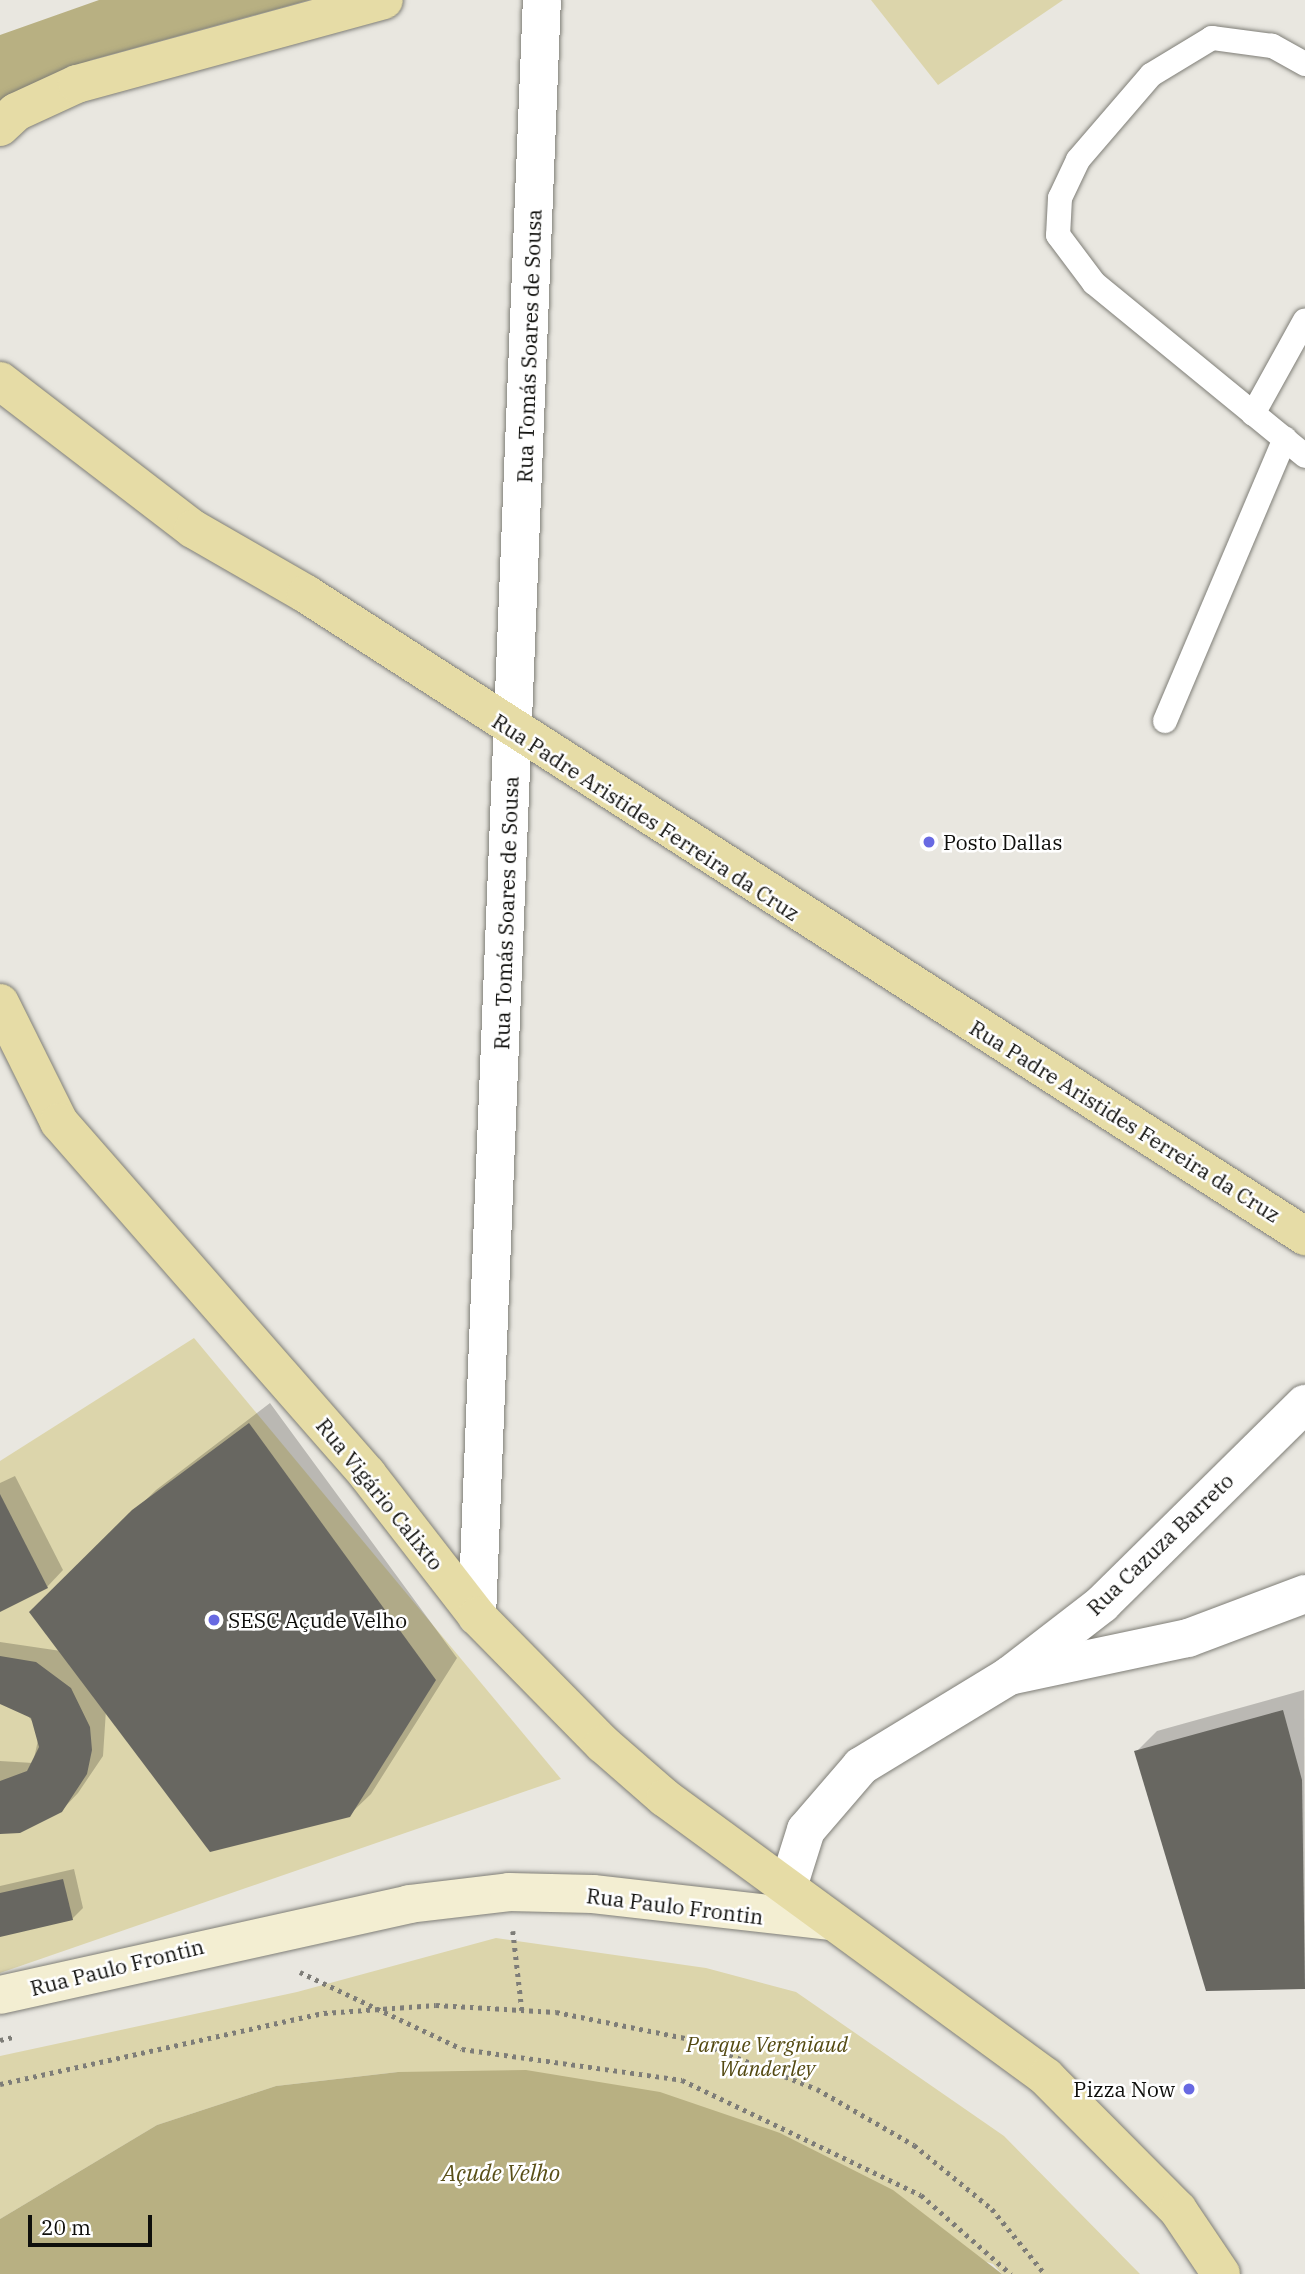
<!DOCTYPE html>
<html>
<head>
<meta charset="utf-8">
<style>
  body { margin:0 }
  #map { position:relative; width:1305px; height:2274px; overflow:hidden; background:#e9e7e0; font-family:"IBM Plex Serif",serif }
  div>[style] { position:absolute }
  .green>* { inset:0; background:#dcd5ab }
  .water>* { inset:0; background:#b8b082 }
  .shadow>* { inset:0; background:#0003 }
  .building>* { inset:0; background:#686761 }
  .path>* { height:4.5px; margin-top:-2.25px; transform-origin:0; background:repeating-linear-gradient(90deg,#7e7d78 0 3.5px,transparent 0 8.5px) }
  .roads { filter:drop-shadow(0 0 2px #7f7e77) drop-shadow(0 0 2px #7f7e77) }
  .service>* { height:24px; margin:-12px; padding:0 12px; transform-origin:12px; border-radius:12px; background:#fff }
  .minor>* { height:38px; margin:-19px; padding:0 19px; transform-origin:19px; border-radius:19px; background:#fff }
  .tertiary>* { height:38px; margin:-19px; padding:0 19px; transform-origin:19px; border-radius:19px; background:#fff }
  .secondary>* { height:38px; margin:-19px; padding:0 19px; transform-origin:19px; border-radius:19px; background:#f3eed2 }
  .primary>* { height:38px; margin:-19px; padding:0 19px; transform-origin:19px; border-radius:19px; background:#e6dca6 }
  .dots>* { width:19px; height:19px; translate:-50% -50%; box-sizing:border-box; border:4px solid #fff; border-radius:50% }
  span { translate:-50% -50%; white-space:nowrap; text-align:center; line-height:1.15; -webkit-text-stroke:5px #fff; paint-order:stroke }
  .street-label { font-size:21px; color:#0f0f0c }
  .poi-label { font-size:21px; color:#0f0f0c }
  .left { translate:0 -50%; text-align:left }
  .right { translate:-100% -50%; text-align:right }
  .park-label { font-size:21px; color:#534911; font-style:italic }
  .water-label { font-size:23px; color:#594f18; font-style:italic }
  .scale { position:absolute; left:28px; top:2215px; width:124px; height:32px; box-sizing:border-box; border:4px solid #0f0f0c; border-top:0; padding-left:9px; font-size:21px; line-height:24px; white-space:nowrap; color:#0f0f0c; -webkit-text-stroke:5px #fff; paint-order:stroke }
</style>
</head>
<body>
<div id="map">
  <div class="green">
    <i style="clip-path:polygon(871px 0,1063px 0,938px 85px)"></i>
    <i style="clip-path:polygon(194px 1338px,561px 1779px,0 1973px,0 1461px)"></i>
    <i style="clip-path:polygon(496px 1938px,706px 1968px,796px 1992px,1004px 2136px,1140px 2274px,1002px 2274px,993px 2264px,398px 2072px,276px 2086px,157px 2125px,0 2219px,0 2056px,297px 1992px)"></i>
  </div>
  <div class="water">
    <i style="clip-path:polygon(99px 0,309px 0,91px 60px,0 107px,0 35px)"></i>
    <i style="clip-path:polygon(526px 2070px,660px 2092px,780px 2133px,893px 2190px,1002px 2274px,0 2274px,0 2219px,157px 2125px,276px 2086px,398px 2072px)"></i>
  </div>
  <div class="shadow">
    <i style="clip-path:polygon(270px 1403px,457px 1658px,371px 1794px,349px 1815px,106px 1710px,103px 1756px,78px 1793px,61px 1811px,0 1832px,0 1761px,33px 1763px,40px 1731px,20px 1706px,0 1704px,0 1642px,61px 1651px,32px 1612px,156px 1490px)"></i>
    <i style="clip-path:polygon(15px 1476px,63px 1570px,47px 1587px,0 1610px,0 1483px)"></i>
    <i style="clip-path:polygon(1304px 1690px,1305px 1987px,1208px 1989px,1136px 1752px,1157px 1731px)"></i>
    <i style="clip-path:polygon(74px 1869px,83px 1908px,72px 1919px,0 1935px,0 1886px)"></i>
  </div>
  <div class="building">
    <i style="clip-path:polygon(249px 1423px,436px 1680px,350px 1817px,210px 1852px,29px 1612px,132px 1510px)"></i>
    <i style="clip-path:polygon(0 1494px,48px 1588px,0 1612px)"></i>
    <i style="clip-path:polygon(0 1656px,36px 1662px,71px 1688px,90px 1727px,92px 1750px,87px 1774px,62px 1812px,20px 1833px,0 1834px,0 1781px,27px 1771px,39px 1747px,31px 1718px,0 1704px)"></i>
    <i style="clip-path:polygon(1283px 1710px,1302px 1780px,1305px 1989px,1206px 1991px,1134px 1751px)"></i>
    <i style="clip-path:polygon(63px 1879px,73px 1920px,0 1937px,0 1893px)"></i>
  </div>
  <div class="path">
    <i style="left:513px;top:1931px;width:80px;rotate:83.5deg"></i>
    <i style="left:300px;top:1972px;width:179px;rotate:25.4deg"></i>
    <i style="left:462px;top:2049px;width:222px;rotate:8deg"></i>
    <i style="left:682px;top:2080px;width:265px;rotate:25.7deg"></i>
    <i style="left:921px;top:2195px;width:120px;rotate:41.3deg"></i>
    <i style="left:0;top:2040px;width:13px;rotate:-13deg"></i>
    <i style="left:0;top:2084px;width:332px;rotate:-12.4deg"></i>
    <i style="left:324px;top:2013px;width:112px;rotate:-4.1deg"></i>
    <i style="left:436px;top:2005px;width:120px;rotate:3.3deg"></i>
    <i style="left:556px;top:2012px;width:137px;rotate:11.4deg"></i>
    <i style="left:690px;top:2039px;width:136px;rotate:21.5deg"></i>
    <i style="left:817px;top:2089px;width:112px;rotate:30deg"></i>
    <i style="left:914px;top:2145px;width:101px;rotate:39.4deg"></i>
    <i style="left:992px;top:2209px;width:84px;rotate:50.8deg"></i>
  </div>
  <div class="roads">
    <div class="service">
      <i style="left:1305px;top:64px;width:38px;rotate:-151deg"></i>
      <i style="left:1272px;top:46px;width:61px;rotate:-172.4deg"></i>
      <i style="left:1212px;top:38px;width:71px;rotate:148.8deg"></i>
      <i style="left:1151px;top:75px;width:112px;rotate:130.7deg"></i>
      <i style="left:1078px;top:160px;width:42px;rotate:115.3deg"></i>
      <i style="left:1060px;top:198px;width:37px;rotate:93deg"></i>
      <i style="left:1058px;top:235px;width:60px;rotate:53.1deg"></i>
      <i style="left:1094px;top:283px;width:273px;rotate:39.3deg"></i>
      <i style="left:1253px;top:414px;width:107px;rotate:-61deg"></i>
      <i style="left:1165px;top:721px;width:307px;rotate:-67deg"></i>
    </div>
    <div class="minor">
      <i style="left:477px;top:1616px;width:1617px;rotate:-87.7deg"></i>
      <i style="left:1009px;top:1676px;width:183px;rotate:-12deg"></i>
      <i style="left:1188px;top:1638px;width:125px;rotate:-20.6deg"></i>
    </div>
    <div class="tertiary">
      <i style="left:788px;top:1887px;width:60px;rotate:-72.5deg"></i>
      <i style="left:806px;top:1830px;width:84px;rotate:-49.3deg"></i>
      <i style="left:861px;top:1766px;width:173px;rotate:-31.3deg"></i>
      <i style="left:1009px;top:1676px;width:118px;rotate:-37.7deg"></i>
      <i style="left:1102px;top:1604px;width:285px;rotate:-44.6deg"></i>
    </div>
    <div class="secondary">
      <i style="left:0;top:1995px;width:419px;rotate:-12.5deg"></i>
      <i style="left:409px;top:1904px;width:101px;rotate:-6.8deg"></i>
      <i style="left:509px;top:1892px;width:84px;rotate:1.4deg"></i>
      <i style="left:593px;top:1894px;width:240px;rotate:6.5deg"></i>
    </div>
    <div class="primary">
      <i style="left:0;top:127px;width:22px;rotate:-43deg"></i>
      <i style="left:16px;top:112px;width:67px;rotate:-24.7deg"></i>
      <i style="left:77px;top:84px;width:318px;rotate:-15.3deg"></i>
      <i style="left:0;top:381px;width:243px;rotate:37.5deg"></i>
      <i style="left:193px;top:529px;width:130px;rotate:29.9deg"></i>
      <i style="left:306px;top:594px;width:1188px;rotate:32.73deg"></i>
      <i style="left:0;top:1003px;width:133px;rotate:63.6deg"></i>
      <i style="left:59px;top:1122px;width:468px;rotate:48.8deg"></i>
      <i style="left:367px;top:1474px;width:180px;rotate:52.2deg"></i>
      <i style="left:477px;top:1616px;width:180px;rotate:45.5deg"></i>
      <i style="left:603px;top:1744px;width:82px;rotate:41.1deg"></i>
      <i style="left:665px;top:1798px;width:472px;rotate:36.2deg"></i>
      <i style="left:1046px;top:2077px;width:187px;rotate:45.2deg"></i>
      <i style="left:1178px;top:2210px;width:77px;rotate:56.1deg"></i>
    </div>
  </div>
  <div class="dots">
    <i style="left:929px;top:842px;background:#6869e2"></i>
    <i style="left:214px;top:1620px;background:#6869e2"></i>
    <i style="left:1189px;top:2089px;background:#6869e2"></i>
  </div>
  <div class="street-label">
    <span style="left:529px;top:346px;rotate:-88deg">Rua Tomás Soares de Sousa</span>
    <span style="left:646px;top:817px;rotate:33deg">Rua Padre Aristides Ferreira da Cruz</span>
    <span style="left:506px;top:913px;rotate:-88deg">Rua Tomás Soares de Sousa</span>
    <span style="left:1125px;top:1121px;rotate:32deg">Rua Padre Aristides Ferreira da Cruz</span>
    <span style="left:380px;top:1494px;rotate:51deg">Rua Vigário Calixto</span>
    <span style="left:1160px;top:1544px;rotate:-44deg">Rua Cazuza Barreto</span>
    <span style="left:675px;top:1906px;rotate:7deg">Rua Paulo Frontin</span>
    <span style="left:117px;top:1967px;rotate:-14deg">Rua Paulo Frontin</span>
  </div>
  <div class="poi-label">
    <span class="left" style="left:943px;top:842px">Posto Dallas</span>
    <span class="left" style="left:228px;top:1620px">SESC Açude Velho</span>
    <span class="right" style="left:1175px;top:2089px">Pizza Now</span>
  </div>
  <div class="park-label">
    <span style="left:767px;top:2056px">Parque Vergniaud<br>Wanderley</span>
  </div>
  <div class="water-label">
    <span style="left:501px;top:2172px">Açude Velho</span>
  </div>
  <div class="scale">20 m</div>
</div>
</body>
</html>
